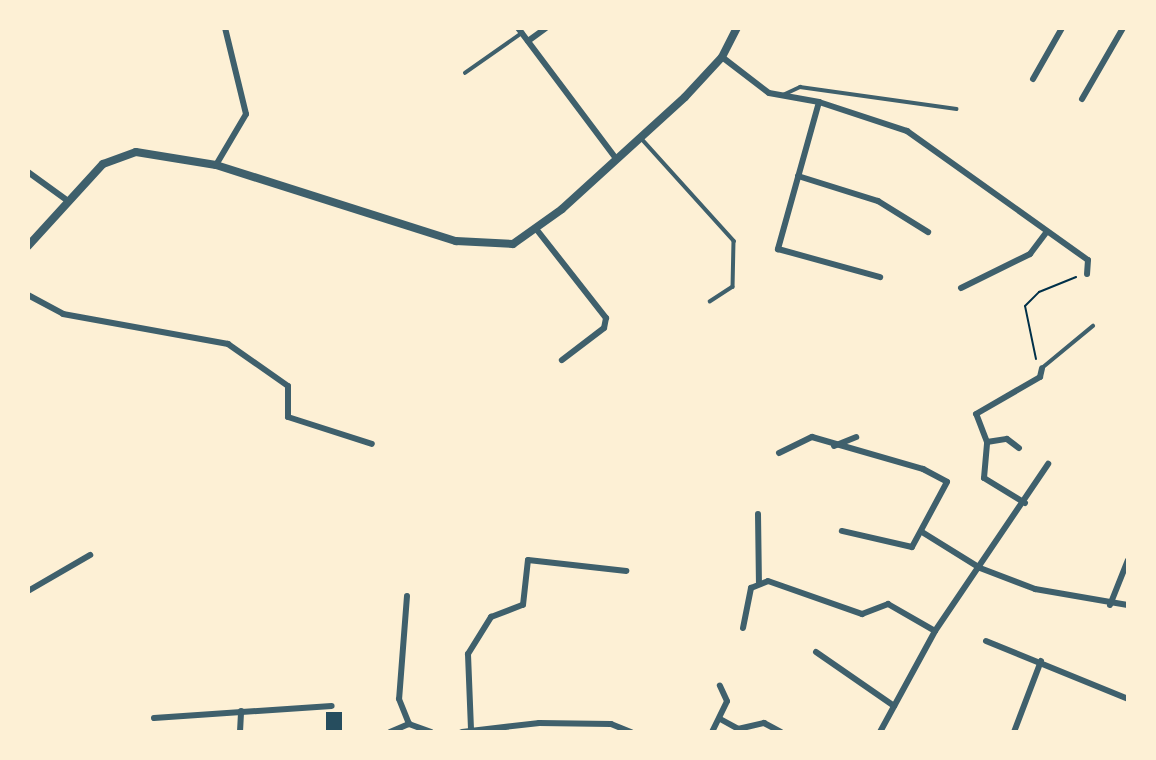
<!DOCTYPE html>
<html>
<head>
<meta charset="utf-8">
<style>
  body { margin:0 }
  #map { position:relative; width:1156px; height:760px; overflow:hidden; background:#fdf0d5; font-family:Merriweather,serif }
  div>[style] { position:absolute }
  .building>* { inset:0; background:#264d5e }
  .path>* { height:2px; margin:-1px; padding:0 1px; transform-origin:1px; border-radius:1px; background:#003049 }
  .service>* { height:3.5px; margin:-1.75px; padding:0 1.75px; transform-origin:1.75px; border-radius:1.75px; background:#3f606c }
  .minor>* { height:6px; margin:-3px; padding:0 3px; transform-origin:3px; border-radius:3px; background:#3f606c }
  .tertiary>* { height:8px; margin:-4px; padding:0 4px; transform-origin:4px; border-radius:4px; background:#3f606c }
  span { translate:-50% -50%; white-space:nowrap; text-align:center; line-height:1.15; -webkit-text-stroke:7px #fdf0d5; paint-order:stroke }
  .frame { position:absolute; inset:0; border:30px solid #fdf0d5; pointer-events:none }
</style>
</head>
<body>
<div id="map">
  <div class="building">
    <i style="clip-path:polygon(326px 712px,342px 712px,342px 732px,326px 732px)"></i>
  </div>
  <div class="path">
    <i style="left:1036px;top:359px;width:54px;rotate:-101.7deg"></i>
    <i style="left:1025px;top:306px;width:20px;rotate:-45deg"></i>
    <i style="left:1039px;top:292px;width:40px;rotate:-22deg"></i>
  </div>
  <div class="service">
    <i style="left:465px;top:73px;width:70px;rotate:-35.1deg"></i>
    <i style="left:783px;top:95px;width:19px;rotate:-25deg"></i>
    <i style="left:800px;top:87px;width:158px;rotate:8deg"></i>
    <i style="left:641px;top:138px;width:139px;rotate:47.9deg"></i>
    <i style="left:734px;top:241px;width:46px;rotate:91.2deg"></i>
    <i style="left:733px;top:287px;width:27px;rotate:147deg"></i>
    <i style="left:1042px;top:368px;width:66px;rotate:-39.5deg"></i>
  </div>
  <div class="minor">
    <i style="left:518px;top:28px;width:161px;rotate:53.1deg"></i>
    <i style="left:528px;top:41px;width:22px;rotate:-36deg"></i>
    <i style="left:722px;top:57px;width:59px;rotate:37.5deg"></i>
    <i style="left:769px;top:93px;width:51px;rotate:10.2deg"></i>
    <i style="left:819px;top:102px;width:93px;rotate:18.2deg"></i>
    <i style="left:907px;top:131px;width:222px;rotate:35.5deg"></i>
    <i style="left:1088px;top:260px;width:14px;rotate:94deg"></i>
    <i style="left:1033px;top:79px;width:59px;rotate:-60.4deg"></i>
    <i style="left:1082px;top:99px;width:82px;rotate:-60deg"></i>
    <i style="left:819px;top:102px;width:153px;rotate:105.6deg"></i>
    <i style="left:778px;top:249px;width:106px;rotate:15.4deg"></i>
    <i style="left:216px;top:165px;width:59px;rotate:-59.5deg"></i>
    <i style="left:246px;top:114px;width:89px;rotate:-103.7deg"></i>
    <i style="left:28px;top:172px;width:49px;rotate:35.9deg"></i>
    <i style="left:798px;top:176px;width:84px;rotate:17.4deg"></i>
    <i style="left:878px;top:201px;width:59px;rotate:31.8deg"></i>
    <i style="left:537px;top:230px;width:112px;rotate:51.9deg"></i>
    <i style="left:606px;top:318px;width:10px;rotate:101deg"></i>
    <i style="left:604px;top:328px;width:53px;rotate:142.7deg"></i>
    <i style="left:961px;top:288px;width:77px;rotate:-26.2deg"></i>
    <i style="left:1030px;top:254px;width:26px;rotate:-53deg"></i>
    <i style="left:28px;top:295px;width:40px;rotate:28deg"></i>
    <i style="left:63px;top:314px;width:168px;rotate:10.3deg"></i>
    <i style="left:228px;top:344px;width:73px;rotate:35deg"></i>
    <i style="left:288px;top:386px;width:31px;rotate:90deg"></i>
    <i style="left:288px;top:417px;width:88px;rotate:17.8deg"></i>
    <i style="left:987px;top:442px;width:20px;rotate:-9deg"></i>
    <i style="left:1007px;top:439px;width:15px;rotate:37deg"></i>
    <i style="left:834px;top:446px;width:24px;rotate:-22deg"></i>
    <i style="left:779px;top:453px;width:37px;rotate:-26deg"></i>
    <i style="left:812px;top:437px;width:116px;rotate:16.1deg"></i>
    <i style="left:923px;top:469px;width:27px;rotate:28deg"></i>
    <i style="left:947px;top:482px;width:74px;rotate:118.3deg"></i>
    <i style="left:912px;top:547px;width:72px;rotate:-167.1deg"></i>
    <i style="left:1025px;top:503px;width:48px;rotate:-148.6deg"></i>
    <i style="left:984px;top:478px;width:36px;rotate:-85deg"></i>
    <i style="left:987px;top:442px;width:30px;rotate:-111deg"></i>
    <i style="left:976px;top:414px;width:74px;rotate:-30deg"></i>
    <i style="left:1040px;top:377px;width:9px;rotate:-77deg"></i>
    <i style="left:758px;top:514px;width:68px;rotate:89.2deg"></i>
    <i style="left:922px;top:532px;width:68px;rotate:31.8deg"></i>
    <i style="left:980px;top:568px;width:59px;rotate:20.9deg"></i>
    <i style="left:1035px;top:589px;width:94px;rotate:9.8deg"></i>
    <i style="left:28px;top:591px;width:72px;rotate:-30.1deg"></i>
    <i style="left:407px;top:596px;width:103px;rotate:94.4deg"></i>
    <i style="left:399px;top:699px;width:27px;rotate:68deg"></i>
    <i style="left:1110px;top:605px;width:48px;rotate:-68.2deg"></i>
    <i style="left:743px;top:628px;width:41px;rotate:-78.7deg"></i>
    <i style="left:751px;top:588px;width:18px;rotate:-22deg"></i>
    <i style="left:768px;top:581px;width:100px;rotate:19.3deg"></i>
    <i style="left:862px;top:614px;width:28px;rotate:-21deg"></i>
    <i style="left:888px;top:604px;width:54px;rotate:29.9deg"></i>
    <i style="left:986px;top:641px;width:153px;rotate:22.2deg"></i>
    <i style="left:816px;top:652px;width:95px;rotate:34.7deg"></i>
    <i style="left:154px;top:718px;width:178px;rotate:-3.9deg"></i>
    <i style="left:722px;top:720px;width:18px;rotate:29deg"></i>
    <i style="left:738px;top:729px;width:27px;rotate:-13deg"></i>
    <i style="left:764px;top:723px;width:19px;rotate:28deg"></i>
    <i style="left:471px;top:729px;width:75px;rotate:-92.3deg"></i>
    <i style="left:468px;top:654px;width:44px;rotate:-58.1deg"></i>
    <i style="left:491px;top:617px;width:34px;rotate:-21deg"></i>
    <i style="left:523px;top:605px;width:45px;rotate:-83.7deg"></i>
    <i style="left:528px;top:560px;width:99px;rotate:6.4deg"></i>
    <i style="left:240px;top:732px;width:21px;rotate:-87deg"></i>
    <i style="left:390px;top:732px;width:21px;rotate:-23deg"></i>
    <i style="left:409px;top:724px;width:23px;rotate:20deg"></i>
    <i style="left:462px;top:732px;width:78px;rotate:-6.7deg"></i>
    <i style="left:539px;top:723px;width:72px;rotate:0.8deg"></i>
    <i style="left:611px;top:724px;width:22px;rotate:22deg"></i>
    <i style="left:712px;top:732px;width:34px;rotate:-64deg"></i>
    <i style="left:727px;top:701px;width:17px;rotate:-115deg"></i>
    <i style="left:880px;top:732px;width:115px;rotate:-61.4deg"></i>
    <i style="left:935px;top:631px;width:202px;rotate:-55.9deg"></i>
    <i style="left:1014px;top:732px;width:76px;rotate:-69.2deg"></i>
  </div>
  <div class="tertiary">
    <i style="left:28px;top:246px;width:111px;rotate:-47.6deg"></i>
    <i style="left:103px;top:164px;width:35px;rotate:-20deg"></i>
    <i style="left:136px;top:152px;width:81px;rotate:9.2deg"></i>
    <i style="left:216px;top:165px;width:252px;rotate:17.6deg"></i>
    <i style="left:456px;top:241px;width:57px;rotate:3deg"></i>
    <i style="left:513px;top:244px;width:60px;rotate:-35.5deg"></i>
    <i style="left:562px;top:209px;width:166px;rotate:-42.3deg"></i>
    <i style="left:685px;top:97px;width:54px;rotate:-47.2deg"></i>
    <i style="left:722px;top:57px;width:33px;rotate:-63deg"></i>
  </div>
  <div class="frame"></div>
</div>
</body>
</html>
